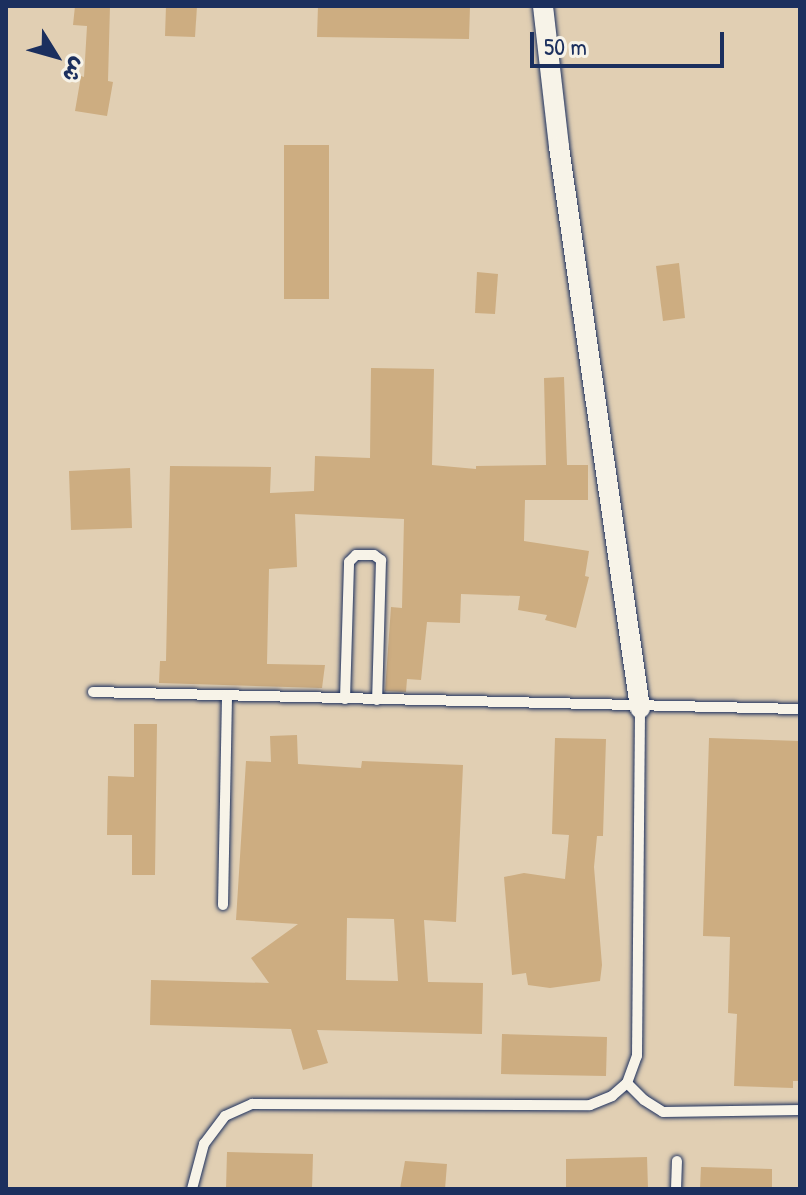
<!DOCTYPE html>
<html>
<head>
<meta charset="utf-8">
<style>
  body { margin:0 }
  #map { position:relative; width:806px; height:1195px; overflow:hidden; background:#eadec9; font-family:"Patrick Hand","Playpen Sans Arabic",sans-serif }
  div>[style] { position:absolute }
  .built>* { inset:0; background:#e1cfb3 }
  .building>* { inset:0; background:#cdad81 }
  .roads { filter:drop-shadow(0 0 2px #1b2f5e) drop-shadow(0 0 2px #1b2f5e) }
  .service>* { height:10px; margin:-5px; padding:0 5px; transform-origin:5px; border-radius:5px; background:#f7f3e8 }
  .minor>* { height:20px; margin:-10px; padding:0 10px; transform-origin:10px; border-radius:10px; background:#f7f3e8 }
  span { translate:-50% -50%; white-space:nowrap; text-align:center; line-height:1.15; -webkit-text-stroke:7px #f7f3e8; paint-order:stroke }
  .frame { position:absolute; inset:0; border:8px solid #1b2f5e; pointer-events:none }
  .north { position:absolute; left:16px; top:16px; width:80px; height:80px; -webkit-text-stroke:6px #f7f3e8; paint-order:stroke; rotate:127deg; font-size:22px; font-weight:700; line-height:32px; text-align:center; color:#1b2f5e }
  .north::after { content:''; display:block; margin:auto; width:28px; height:36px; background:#1b2f5e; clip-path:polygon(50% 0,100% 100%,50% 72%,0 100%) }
  .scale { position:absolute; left:530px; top:32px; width:194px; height:36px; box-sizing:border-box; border:4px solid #1b2f5e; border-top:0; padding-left:10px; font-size:24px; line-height:28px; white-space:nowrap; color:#1b2f5e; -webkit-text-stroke:6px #f7f3e8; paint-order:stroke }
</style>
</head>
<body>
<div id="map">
  <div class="built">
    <i style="clip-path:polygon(6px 6px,800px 6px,800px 1189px,6px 1189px)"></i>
  </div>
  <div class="building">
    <i style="clip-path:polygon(75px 6px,110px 6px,108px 81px,113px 82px,107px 116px,75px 111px,81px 76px,84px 77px,87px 26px,73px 25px)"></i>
    <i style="clip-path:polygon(166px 6px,197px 6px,195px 37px,165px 36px)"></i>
    <i style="clip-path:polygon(318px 6px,470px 6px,469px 39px,317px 37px)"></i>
    <i style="clip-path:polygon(284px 145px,329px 145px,329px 299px,284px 299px)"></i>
    <i style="clip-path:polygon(679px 263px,685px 318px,663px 321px,656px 266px)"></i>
    <i style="clip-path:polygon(477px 272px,498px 274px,495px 314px,475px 313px)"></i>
    <i style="clip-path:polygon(371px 368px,434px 369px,432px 465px,476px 469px,476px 466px,546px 465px,544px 378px,564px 377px,567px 465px,588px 465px,588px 500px,525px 500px,524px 541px,589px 551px,585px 576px,589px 577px,576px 628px,545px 620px,547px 615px,518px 610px,520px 596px,461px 594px,460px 623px,427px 622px,421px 680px,407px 679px,406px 692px,385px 691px,391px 607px,402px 608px,404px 519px,295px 514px,297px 567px,269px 569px,267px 664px,325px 665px,322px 688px,159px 683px,160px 661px,166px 661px,170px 466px,271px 467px,270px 493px,314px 491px,315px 456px,370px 458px)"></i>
    <i style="clip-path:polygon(130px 468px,132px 528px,71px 530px,69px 471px)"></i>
    <i style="clip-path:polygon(134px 724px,157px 724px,155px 875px,132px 875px,132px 835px,107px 835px,108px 776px,134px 777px)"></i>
    <i style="clip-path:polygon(evenodd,297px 735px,298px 764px,361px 768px,362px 761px,463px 765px,456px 922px,424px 920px,428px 982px,483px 983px,482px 1034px,317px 1030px,328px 1063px,303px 1070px,291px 1029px,150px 1025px,151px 980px,269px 983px,251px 958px,298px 924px,236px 920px,246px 761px,271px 762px,270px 736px,297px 735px,347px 918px,394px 919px,398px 981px,346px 980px,347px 918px)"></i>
    <i style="clip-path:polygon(555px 738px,606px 739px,603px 836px,597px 836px,594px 867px,602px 965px,600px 981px,550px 988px,528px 985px,526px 973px,512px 975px,504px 877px,524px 873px,565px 879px,569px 835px,552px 834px)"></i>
    <i style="clip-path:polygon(709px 738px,800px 741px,800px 1081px,793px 1081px,793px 1088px,734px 1086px,737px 1014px,728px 1013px,730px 937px,703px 936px)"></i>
    <i style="clip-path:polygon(502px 1034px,607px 1037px,606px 1076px,501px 1074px)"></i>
    <i style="clip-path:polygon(227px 1152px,313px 1154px,312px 1189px,226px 1189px)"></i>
    <i style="clip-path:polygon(647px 1157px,648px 1189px,566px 1189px,566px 1159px)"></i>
    <i style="clip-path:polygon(405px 1161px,447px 1164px,445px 1189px,400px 1189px)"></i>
    <i style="clip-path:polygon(701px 1167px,772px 1169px,772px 1189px,700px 1189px)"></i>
  </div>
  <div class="roads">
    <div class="service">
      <i style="left:93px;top:692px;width:707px;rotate:1.38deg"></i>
      <i style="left:345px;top:699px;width:137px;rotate:-88.3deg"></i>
      <i style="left:349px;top:562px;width:10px;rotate:-45deg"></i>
      <i style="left:356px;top:555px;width:18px"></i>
      <i style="left:374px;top:555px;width:9px;rotate:36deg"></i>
      <i style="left:381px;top:560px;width:140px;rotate:91.6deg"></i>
      <i style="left:223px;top:905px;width:210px;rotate:-88.9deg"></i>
      <i style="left:627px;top:1083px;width:24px;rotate:45deg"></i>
      <i style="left:644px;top:1100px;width:22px;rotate:32deg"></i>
      <i style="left:663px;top:1112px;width:137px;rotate:-0.8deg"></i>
      <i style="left:192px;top:1189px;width:47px;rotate:-75.1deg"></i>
      <i style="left:204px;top:1144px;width:35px;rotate:-53deg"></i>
      <i style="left:225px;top:1116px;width:30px;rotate:-24deg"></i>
      <i style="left:252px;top:1104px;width:338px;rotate:0.2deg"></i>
      <i style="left:590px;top:1105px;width:24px;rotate:-22deg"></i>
      <i style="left:612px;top:1096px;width:20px;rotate:-41deg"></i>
      <i style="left:627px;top:1083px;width:29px;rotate:-70deg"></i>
      <i style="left:637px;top:1056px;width:348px;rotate:-89.5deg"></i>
      <i style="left:676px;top:1189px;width:28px;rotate:-88deg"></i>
    </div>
    <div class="minor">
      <i style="left:543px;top:6px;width:142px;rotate:83.5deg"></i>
      <i style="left:559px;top:147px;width:567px;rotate:81.78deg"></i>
    </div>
  </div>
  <div class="frame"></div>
  <div class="north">ش</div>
  <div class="scale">50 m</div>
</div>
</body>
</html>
